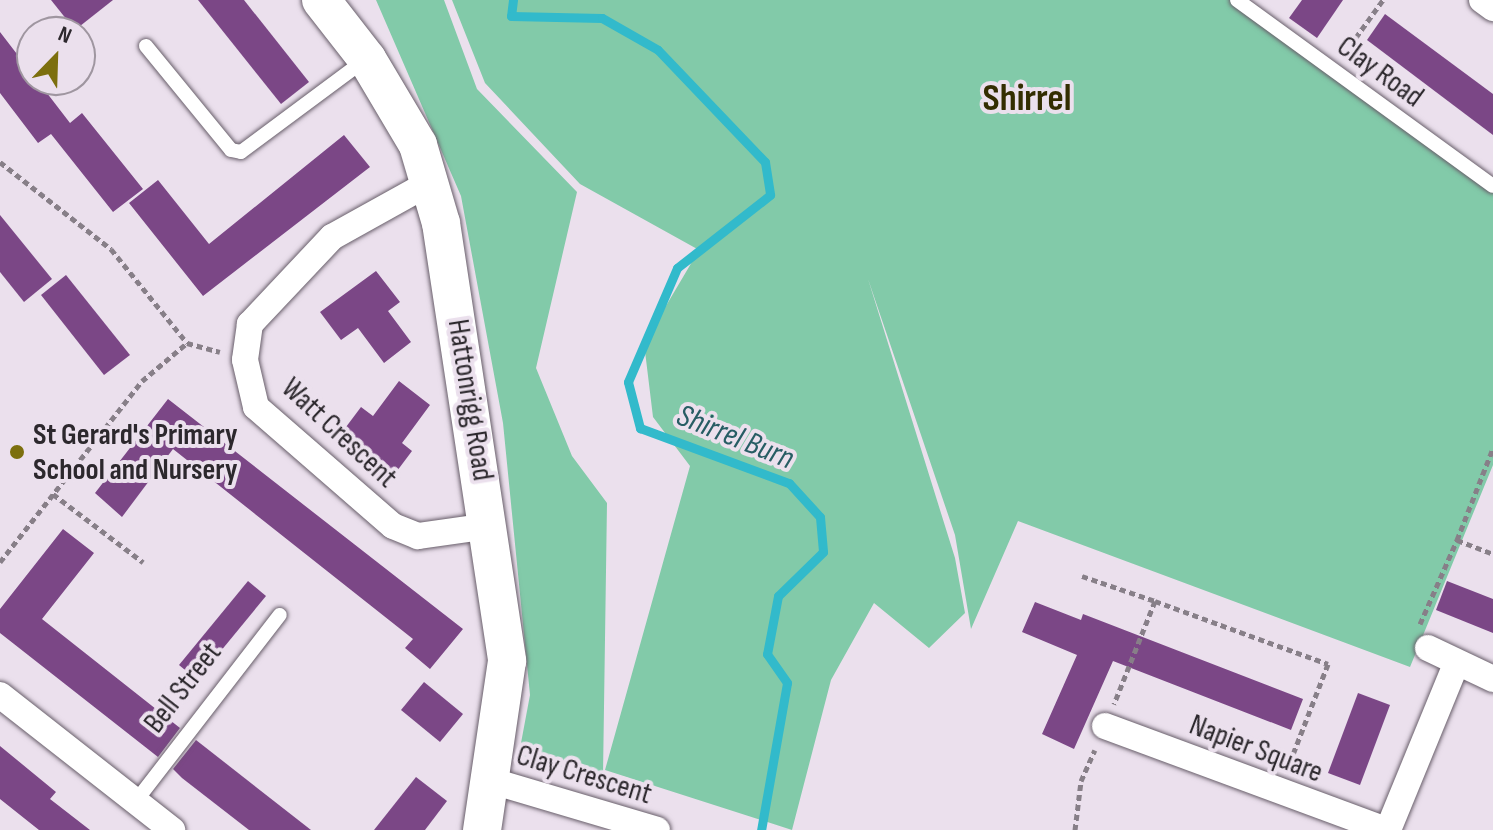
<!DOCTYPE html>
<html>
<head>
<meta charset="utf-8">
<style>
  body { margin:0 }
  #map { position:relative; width:1493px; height:830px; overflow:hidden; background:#ebe0ed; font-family:"Sofia Sans Condensed",sans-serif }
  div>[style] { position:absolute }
  .green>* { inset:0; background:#82caa9 }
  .stream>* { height:9px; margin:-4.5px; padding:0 4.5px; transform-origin:4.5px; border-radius:4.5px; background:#32bacb }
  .building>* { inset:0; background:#7b4786 }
  .path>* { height:5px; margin-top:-2.5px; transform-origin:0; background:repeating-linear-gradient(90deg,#877f88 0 6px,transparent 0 10px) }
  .roads { filter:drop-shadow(0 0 2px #685e6a) drop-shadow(0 0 2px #685e6a) }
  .lane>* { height:14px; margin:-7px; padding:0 7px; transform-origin:7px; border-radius:7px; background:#fff }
  .street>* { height:26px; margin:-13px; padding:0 13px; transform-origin:13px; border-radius:13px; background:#fff }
  .secondary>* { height:38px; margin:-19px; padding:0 19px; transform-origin:19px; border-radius:19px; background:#fff }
  .dots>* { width:22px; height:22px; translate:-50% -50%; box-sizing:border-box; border:4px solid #ebe0ed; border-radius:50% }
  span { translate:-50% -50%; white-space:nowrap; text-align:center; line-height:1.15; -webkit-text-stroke:8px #ebe0ed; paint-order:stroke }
  .street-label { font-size:30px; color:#2c282d }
  .poi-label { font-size:30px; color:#2c282d; font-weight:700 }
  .left { translate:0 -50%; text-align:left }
  .water-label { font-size:32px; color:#275d64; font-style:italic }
  .district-label { font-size:38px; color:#332d01; font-weight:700 }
  .north { position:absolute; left:16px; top:16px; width:80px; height:80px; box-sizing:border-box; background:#ebe0ed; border:2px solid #9f96a0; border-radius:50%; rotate:23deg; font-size:22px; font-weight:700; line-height:32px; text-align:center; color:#2c282d }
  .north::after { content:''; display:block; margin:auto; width:28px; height:36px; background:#7c6f0e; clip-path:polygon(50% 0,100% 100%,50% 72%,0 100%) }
</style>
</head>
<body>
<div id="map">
  <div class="green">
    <i style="clip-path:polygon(376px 0,444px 0,477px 89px,577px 192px,536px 368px,572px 456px,607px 503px,603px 775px,518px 759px,530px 695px,503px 423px,461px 196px)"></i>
    <i style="clip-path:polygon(452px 0,1242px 0,1493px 179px,1493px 465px,1410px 667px,1018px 521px,971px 629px,955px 535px,868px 279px,955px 558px,965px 613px,929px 648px,874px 603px,831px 680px,792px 830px,605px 770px,690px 466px,653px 417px,644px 343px,699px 250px,580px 184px,485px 83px)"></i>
  </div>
  <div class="stream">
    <i style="left:513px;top:0;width:16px;rotate:97deg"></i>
    <i style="left:511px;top:16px;width:91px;rotate:1.3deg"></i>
    <i style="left:602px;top:18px;width:64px;rotate:29.7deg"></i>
    <i style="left:658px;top:50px;width:155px;rotate:46.3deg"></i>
    <i style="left:765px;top:162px;width:33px;rotate:81deg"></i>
    <i style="left:770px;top:195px;width:118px;rotate:141.9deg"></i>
    <i style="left:677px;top:268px;width:124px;rotate:113.3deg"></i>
    <i style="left:628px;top:382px;width:48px;rotate:75.4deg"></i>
    <i style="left:640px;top:428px;width:159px;rotate:20.3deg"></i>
    <i style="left:789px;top:483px;width:46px;rotate:47.6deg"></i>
    <i style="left:820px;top:517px;width:35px;rotate:85deg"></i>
    <i style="left:823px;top:552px;width:63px;rotate:135.6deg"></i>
    <i style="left:778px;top:596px;width:59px;rotate:100.7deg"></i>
    <i style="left:767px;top:654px;width:35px;rotate:55deg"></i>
    <i style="left:787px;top:683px;width:149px;rotate:100deg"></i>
  </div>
  <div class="building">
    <i style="clip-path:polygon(51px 0,113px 0,75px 30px)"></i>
    <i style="clip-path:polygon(198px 0,244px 0,309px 82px,281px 104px)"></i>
    <i style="clip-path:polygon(1302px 0,1343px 0,1317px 38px,1289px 18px)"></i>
    <i style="clip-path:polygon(1385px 14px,1493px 94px,1493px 135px,1367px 40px)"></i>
    <i style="clip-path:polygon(0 32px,70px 123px,82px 113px,143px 189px,113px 212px,51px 134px,38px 143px,0 93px)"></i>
    <i style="clip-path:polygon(344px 135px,370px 167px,203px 296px,129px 203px,158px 180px,209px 244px)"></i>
    <i style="clip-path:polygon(0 215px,52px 279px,24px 302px,0 272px)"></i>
    <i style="clip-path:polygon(376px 271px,400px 302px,388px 311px,411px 342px,384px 363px,358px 328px,341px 340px,320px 312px)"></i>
    <i style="clip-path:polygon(66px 275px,130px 355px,104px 375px,41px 295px)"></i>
    <i style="clip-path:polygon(399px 381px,430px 405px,402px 443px,412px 451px,391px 479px,337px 439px,361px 407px,373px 416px)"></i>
    <i style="clip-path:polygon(168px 399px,463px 629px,430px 669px,405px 648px,413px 639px,173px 449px,122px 517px,95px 493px)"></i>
    <i style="clip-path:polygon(63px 529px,94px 553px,42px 619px,180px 728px,158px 757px,0 633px,0 609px)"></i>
    <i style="clip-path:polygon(248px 581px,266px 596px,197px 680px,179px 665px)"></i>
    <i style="clip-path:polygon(1447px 581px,1493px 599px,1493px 633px,1436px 610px)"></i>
    <i style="clip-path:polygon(1035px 602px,1081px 620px,1083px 614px,1303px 699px,1291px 730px,1113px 661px,1074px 749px,1042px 734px,1077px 655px,1022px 632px)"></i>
    <i style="clip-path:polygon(424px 682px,463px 714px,440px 742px,401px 710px)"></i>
    <i style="clip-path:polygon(1358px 693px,1390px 705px,1360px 785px,1328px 773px)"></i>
    <i style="clip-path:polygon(196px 740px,311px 830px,249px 830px,182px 778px,173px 769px)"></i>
    <i style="clip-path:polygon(0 746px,56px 792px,50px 799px,90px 830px,39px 830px,0 799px)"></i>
    <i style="clip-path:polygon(416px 777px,447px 801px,425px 830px,374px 830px)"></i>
  </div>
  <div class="path">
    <i style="left:1344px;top:54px;width:67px;rotate:-54.2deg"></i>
    <i style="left:0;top:162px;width:141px;rotate:38.1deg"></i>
    <i style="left:111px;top:249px;width:121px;rotate:51deg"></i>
    <i style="left:53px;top:494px;width:113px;rotate:37.1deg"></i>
    <i style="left:1457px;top:540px;width:99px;rotate:-68.6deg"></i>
    <i style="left:0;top:562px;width:230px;rotate:-51.9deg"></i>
    <i style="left:142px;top:381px;width:59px;rotate:-40.2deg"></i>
    <i style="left:187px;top:343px;width:34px;rotate:15deg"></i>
    <i style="left:1082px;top:576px;width:77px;rotate:18.9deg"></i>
    <i style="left:1155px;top:601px;width:111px;rotate:111.7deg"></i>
    <i style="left:1155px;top:601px;width:184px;rotate:20deg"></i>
    <i style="left:1328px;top:664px;width:110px;rotate:111.2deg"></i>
    <i style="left:1420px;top:624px;width:92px;rotate:-66.2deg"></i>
    <i style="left:1457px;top:540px;width:39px;rotate:21deg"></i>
    <i style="left:1075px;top:830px;width:49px;rotate:-83deg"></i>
    <i style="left:1081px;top:781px;width:34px;rotate:-66deg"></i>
  </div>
  <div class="roads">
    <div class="lane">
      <i style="left:1237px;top:0;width:316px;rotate:36deg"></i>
      <i style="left:146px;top:46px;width:134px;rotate:50.7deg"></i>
      <i style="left:231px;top:150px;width:10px;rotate:11deg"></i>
      <i style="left:241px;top:152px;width:154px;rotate:-36.6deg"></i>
      <i style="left:136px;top:801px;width:235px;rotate:-52.3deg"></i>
    </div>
    <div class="street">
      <i style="left:1482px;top:0;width:14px;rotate:36deg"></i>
      <i style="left:431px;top:182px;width:113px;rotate:150.9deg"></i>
      <i style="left:332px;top:237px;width:120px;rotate:133.3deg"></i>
      <i style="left:250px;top:324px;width:36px;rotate:98deg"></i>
      <i style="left:245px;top:360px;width:48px;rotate:76.8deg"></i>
      <i style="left:256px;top:407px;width:181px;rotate:41deg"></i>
      <i style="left:393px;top:526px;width:27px;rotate:22deg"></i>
      <i style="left:418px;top:536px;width:72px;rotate:-8deg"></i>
      <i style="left:1428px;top:648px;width:72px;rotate:25.5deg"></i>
      <i style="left:0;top:695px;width:219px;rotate:38.1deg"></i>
      <i style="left:1105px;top:726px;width:300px;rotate:20.3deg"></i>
      <i style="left:492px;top:781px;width:172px;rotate:16.5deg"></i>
      <i style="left:1388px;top:830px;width:179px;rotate:-67.7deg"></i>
    </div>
    <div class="secondary">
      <i style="left:321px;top:0;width:75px;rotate:52.1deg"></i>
      <i style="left:367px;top:59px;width:100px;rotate:59.3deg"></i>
      <i style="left:418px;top:145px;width:81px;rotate:73.6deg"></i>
      <i style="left:441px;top:223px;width:443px;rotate:81.4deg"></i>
      <i style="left:507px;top:661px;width:171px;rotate:98.4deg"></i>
    </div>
  </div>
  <div class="dots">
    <i style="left:17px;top:452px;background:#7c6f0e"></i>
  </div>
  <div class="street-label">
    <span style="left:1380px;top:72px;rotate:36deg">Clay Road</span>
    <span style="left:470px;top:400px;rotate:81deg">Hattonrigg Road</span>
    <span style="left:339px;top:433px;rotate:43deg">Watt Crescent</span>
    <span style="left:183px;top:688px;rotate:-52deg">Bell Street</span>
    <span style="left:1256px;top:749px;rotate:21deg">Napier Square</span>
    <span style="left:584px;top:775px;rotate:17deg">Clay Crescent</span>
  </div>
  <div class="poi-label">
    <span class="left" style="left:33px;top:452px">St Gerard's Primary<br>School and Nursery</span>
  </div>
  <div class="water-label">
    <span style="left:735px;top:438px;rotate:22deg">Shirrel Burn</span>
  </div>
  <div class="district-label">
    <span style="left:1027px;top:99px">Shirrel</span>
  </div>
  <div class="north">N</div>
</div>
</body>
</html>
